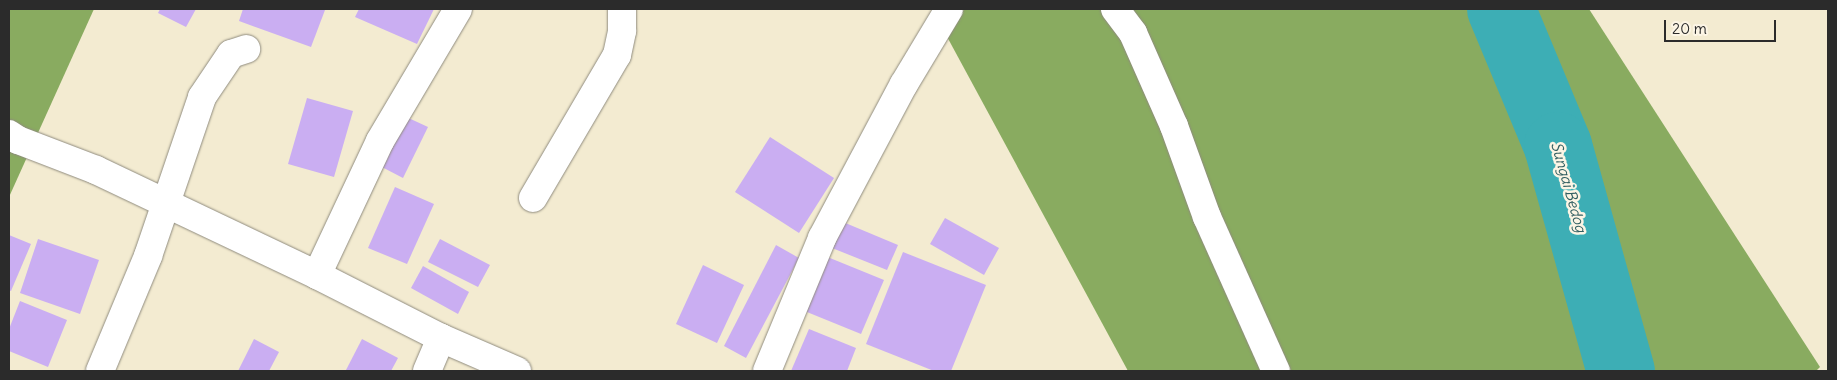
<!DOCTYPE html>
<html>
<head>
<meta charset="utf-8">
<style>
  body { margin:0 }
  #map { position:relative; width:1837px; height:380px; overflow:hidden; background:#f3ebd1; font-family:Delius,sans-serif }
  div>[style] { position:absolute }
  .forest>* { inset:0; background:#89ab60 }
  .river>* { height:68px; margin:-34px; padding:0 34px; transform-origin:34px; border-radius:34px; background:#3daeb5 }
  .building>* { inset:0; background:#caaef2 }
  .roads { filter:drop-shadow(0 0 1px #8f8b7e) drop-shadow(0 0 1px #8f8b7e) }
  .minor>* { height:28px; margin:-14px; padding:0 14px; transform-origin:14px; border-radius:14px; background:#fff }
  span { translate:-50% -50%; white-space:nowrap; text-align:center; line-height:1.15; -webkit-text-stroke:5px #fcf5e5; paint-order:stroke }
  .water-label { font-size:15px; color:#325f62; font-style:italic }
  .frame { position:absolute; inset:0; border:10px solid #2b2b2b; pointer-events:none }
  .scale { position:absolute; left:1664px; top:20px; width:112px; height:22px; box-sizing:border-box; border:2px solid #2b2b2b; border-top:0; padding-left:6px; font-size:15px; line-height:18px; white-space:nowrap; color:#2b2b2b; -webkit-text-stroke:4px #fcf5e5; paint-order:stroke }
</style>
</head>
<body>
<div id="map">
  <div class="forest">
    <i style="clip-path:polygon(9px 9px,94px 9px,9px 197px)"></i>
    <i style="clip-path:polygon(932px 9px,1589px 9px,1820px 367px,1816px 371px,1128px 371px)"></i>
  </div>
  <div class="river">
    <i style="left:1501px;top:9px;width:148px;rotate:67.4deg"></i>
    <i style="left:1558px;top:146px;width:234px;rotate:74.4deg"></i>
  </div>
  <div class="building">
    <i style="clip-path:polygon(160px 9px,196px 9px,186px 27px,158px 13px)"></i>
    <i style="clip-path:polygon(243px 9px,320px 9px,325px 10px,311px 47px,239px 21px)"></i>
    <i style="clip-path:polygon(359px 9px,434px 9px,417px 44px,355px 17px)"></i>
    <i style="clip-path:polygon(307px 98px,353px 111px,334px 177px,288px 164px)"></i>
    <i style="clip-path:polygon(402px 115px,428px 127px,403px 178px,378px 165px)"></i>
    <i style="clip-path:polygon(770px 137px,834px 178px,799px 233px,735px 192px)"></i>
    <i style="clip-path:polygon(395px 187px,434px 204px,407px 264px,368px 248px)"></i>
    <i style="clip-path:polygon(945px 218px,999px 248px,984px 275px,930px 244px)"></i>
    <i style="clip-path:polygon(843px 222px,898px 245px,887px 270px,832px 248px)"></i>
    <i style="clip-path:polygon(9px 235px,31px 244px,11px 291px,9px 290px)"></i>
    <i style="clip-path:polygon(38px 239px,99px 260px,80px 314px,20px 293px)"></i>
    <i style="clip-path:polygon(440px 239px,490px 265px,478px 287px,428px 262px)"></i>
    <i style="clip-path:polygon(776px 245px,799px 258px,746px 358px,724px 346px)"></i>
    <i style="clip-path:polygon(903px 252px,986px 285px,951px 371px,934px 371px,866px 344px)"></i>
    <i style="clip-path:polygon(825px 256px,884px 280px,861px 334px,802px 310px)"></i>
    <i style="clip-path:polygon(703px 265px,744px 285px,717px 343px,676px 324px)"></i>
    <i style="clip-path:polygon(423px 266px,469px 292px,458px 314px,411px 288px)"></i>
    <i style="clip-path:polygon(20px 301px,67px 320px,48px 367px,9px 351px,9px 329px)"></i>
    <i style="clip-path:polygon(809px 329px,856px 348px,847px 371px,791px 371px)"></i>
    <i style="clip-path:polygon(254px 339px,279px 352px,269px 371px,238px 371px)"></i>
    <i style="clip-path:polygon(362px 339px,398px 358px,391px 371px,346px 370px)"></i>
  </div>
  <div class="roads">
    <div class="minor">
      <i style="left:1115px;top:9px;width:30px;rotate:53deg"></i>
      <i style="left:1133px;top:33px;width:102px;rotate:66.2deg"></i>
      <i style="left:1174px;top:126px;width:97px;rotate:70.1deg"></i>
      <i style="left:1207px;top:217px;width:169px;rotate:65.9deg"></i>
      <i style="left:9px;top:134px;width:11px;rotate:34deg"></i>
      <i style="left:18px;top:140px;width:84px;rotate:21deg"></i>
      <i style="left:96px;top:170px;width:245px;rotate:25.4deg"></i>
      <i style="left:317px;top:275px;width:139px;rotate:26.9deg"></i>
      <i style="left:533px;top:198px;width:166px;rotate:-59.6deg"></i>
      <i style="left:617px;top:55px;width:25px;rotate:-78deg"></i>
      <i style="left:622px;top:31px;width:22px;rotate:-90deg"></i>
      <i style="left:317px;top:275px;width:148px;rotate:-64.8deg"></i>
      <i style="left:380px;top:141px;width:153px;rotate:-59.4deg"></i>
      <i style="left:100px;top:371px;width:125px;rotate:-67.3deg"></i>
      <i style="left:148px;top:256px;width:168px;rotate:-71.2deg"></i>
      <i style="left:202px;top:97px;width:52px;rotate:-56deg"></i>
      <i style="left:231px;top:54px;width:16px;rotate:-18deg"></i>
      <i style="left:427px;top:371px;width:36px;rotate:-67deg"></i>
      <i style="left:441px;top:338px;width:83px;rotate:23.5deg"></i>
      <i style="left:767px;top:371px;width:144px;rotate:-67.5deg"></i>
      <i style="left:822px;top:238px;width:174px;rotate:-62deg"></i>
      <i style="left:904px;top:84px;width:87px;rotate:-59deg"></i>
    </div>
  </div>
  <div class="water-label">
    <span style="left:1569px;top:187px;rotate:74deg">Sungai Bedog</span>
  </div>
  <div class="frame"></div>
  <div class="scale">20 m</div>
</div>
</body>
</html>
